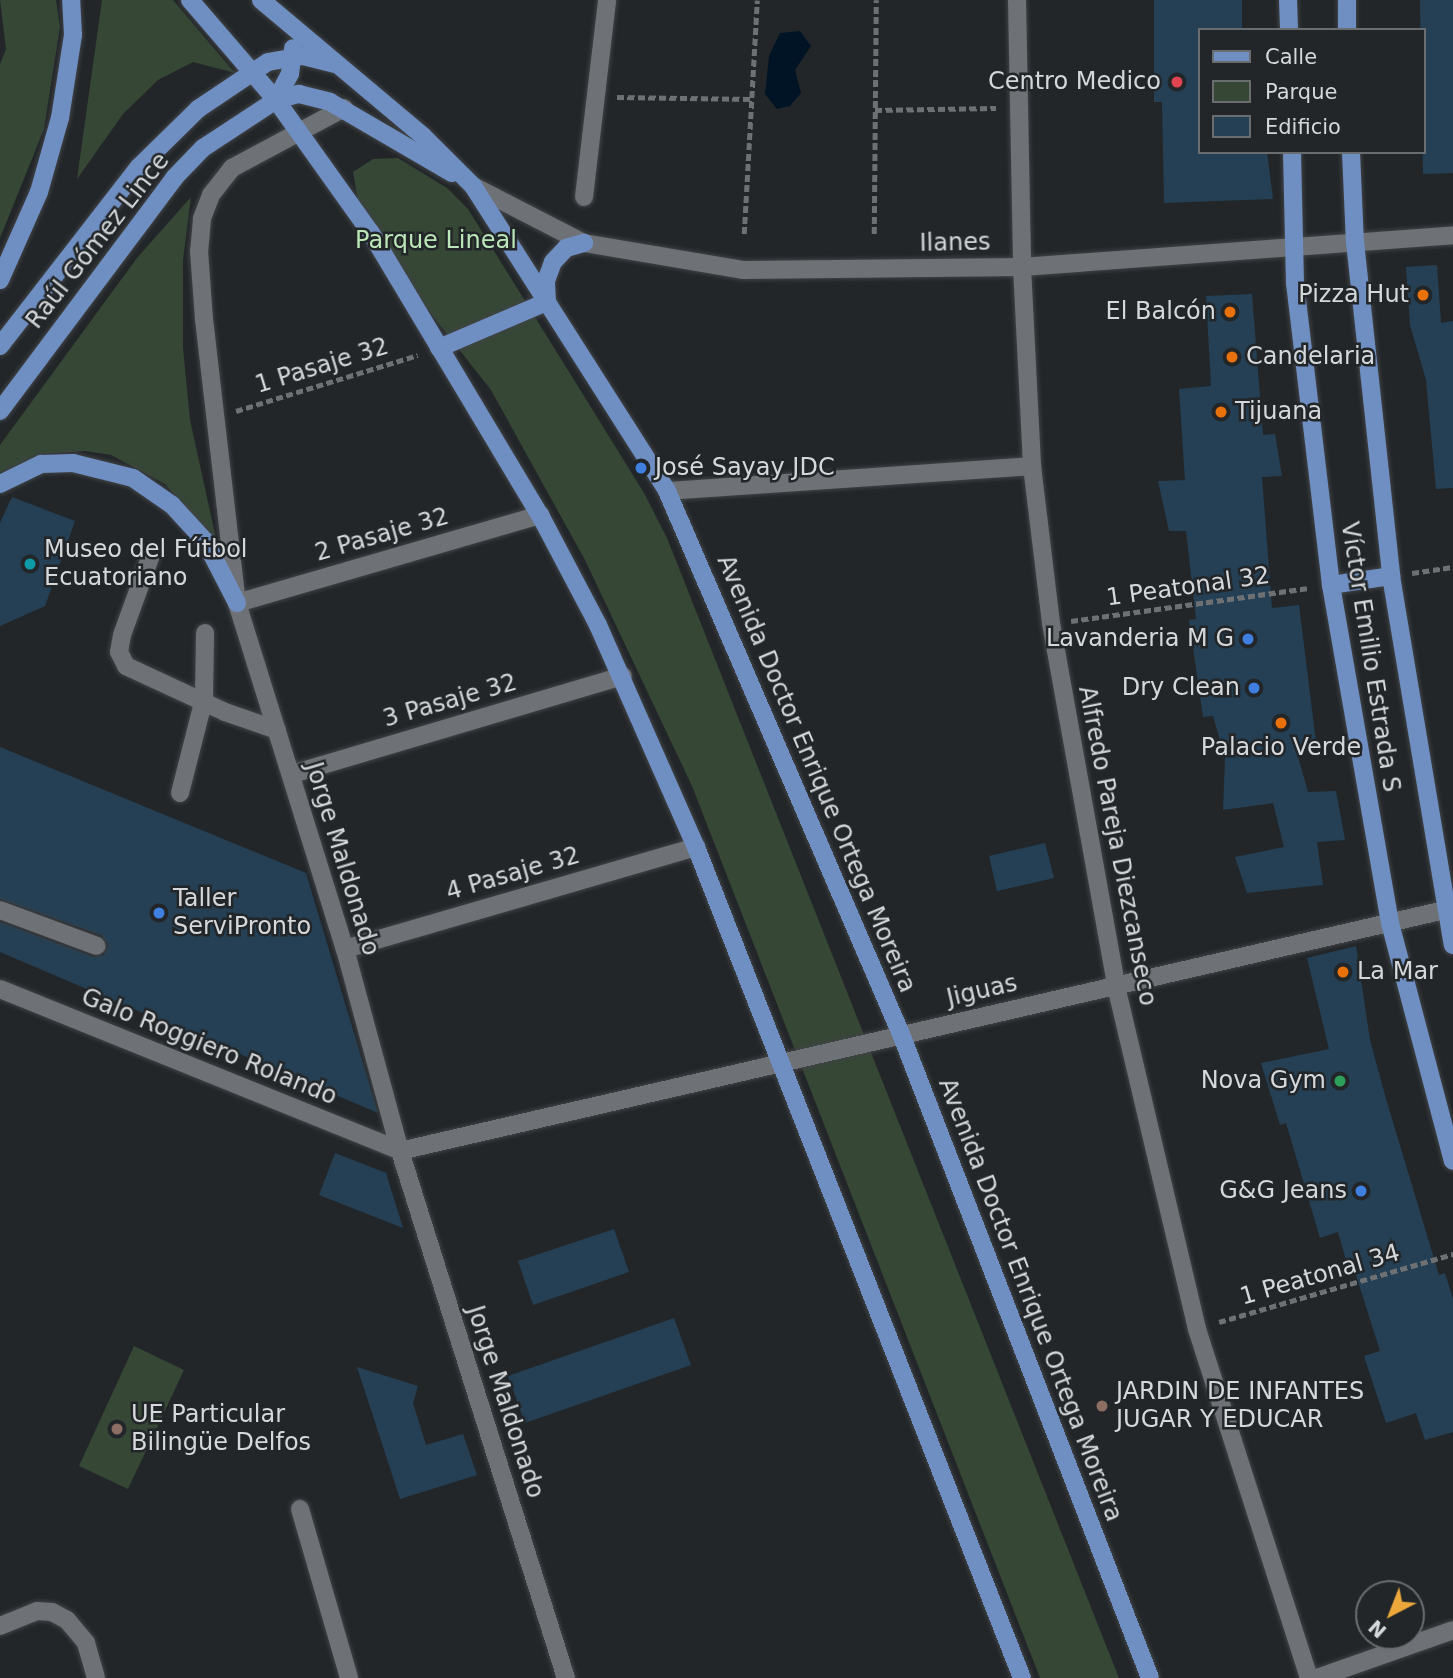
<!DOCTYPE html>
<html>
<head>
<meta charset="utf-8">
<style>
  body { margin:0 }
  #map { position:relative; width:1453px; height:1678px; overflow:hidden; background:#222629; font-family:"DejaVu Sans",sans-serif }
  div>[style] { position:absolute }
  .green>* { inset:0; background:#364736 }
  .water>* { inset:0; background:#001426 }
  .building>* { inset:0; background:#254054 }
  .path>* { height:4.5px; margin-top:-2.25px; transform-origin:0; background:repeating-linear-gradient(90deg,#6d7173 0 7px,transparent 0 10.5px) }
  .roads { filter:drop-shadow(0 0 2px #404346) drop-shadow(0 0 2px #404346) }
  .minor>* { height:18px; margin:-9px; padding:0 9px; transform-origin:9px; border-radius:9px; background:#6e7276 }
  .major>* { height:18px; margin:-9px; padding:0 9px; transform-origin:9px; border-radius:9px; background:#6f8fc3 }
  .dots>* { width:19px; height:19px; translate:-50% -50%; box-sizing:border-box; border:4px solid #222629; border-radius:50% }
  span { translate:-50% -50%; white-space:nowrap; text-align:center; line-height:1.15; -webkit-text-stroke:5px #222629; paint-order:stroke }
  .poi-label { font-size:24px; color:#d5d8da }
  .right { translate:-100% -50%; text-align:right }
  .left { translate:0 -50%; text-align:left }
  .street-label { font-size:24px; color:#d5d8da }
  .park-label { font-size:24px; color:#bae6b8 }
  .legend { position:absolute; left:1198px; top:28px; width:228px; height:126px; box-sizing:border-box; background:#222629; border:2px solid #6a6d70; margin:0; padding:9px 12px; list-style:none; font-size:21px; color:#d5d8da }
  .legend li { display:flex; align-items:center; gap:14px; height:35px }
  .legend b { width:35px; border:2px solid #6a6d70 }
  .north { position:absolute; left:1355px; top:1580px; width:70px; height:70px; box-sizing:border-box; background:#222629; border:2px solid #6a6d70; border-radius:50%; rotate:222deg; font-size:19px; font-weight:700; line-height:28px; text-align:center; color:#d5d8da }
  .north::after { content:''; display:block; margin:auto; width:24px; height:32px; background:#eda83c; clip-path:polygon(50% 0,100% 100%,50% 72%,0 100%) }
</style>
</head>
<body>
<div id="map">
  <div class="green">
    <i style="clip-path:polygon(0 0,56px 0,60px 27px,44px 129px,0 238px,0 64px,6px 49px)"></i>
    <i style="clip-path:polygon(102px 0,173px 0,235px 73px,193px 62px,158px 80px,123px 114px,77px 179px)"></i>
    <i style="clip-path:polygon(398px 158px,447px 188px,468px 209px,644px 493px,667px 538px,1119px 1678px,1040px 1678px,692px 786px,585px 560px,491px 390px,432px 315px,358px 201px,353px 172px,373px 159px)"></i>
    <i style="clip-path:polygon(191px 197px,183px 260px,183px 348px,190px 420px,217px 543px,165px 484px,111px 455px,85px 451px,42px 454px,0 473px,0 445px,137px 258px)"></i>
    <i style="clip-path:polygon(134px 1346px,184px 1370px,128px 1489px,79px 1466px)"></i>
  </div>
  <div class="water">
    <i style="clip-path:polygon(800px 31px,811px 46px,795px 70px,801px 93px,790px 106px,777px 109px,765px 94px,769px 56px,780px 33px)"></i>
  </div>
  <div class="building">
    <i style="clip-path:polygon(1154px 0,1242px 0,1242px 30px,1199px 30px,1199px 152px,1267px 152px,1273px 199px,1164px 203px,1162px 102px,1154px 102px)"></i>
    <i style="clip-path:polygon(1420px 0,1453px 0,1453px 173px,1423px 174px)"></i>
    <i style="clip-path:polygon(1437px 265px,1441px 323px,1453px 321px,1453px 488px,1436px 489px,1426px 380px,1410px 325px,1406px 267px)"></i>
    <i style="clip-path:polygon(1252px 294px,1263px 435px,1275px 434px,1282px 476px,1262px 477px,1272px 608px,1299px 605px,1316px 742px,1295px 746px,1308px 792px,1336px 791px,1345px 840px,1317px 842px,1323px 885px,1247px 893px,1235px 857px,1284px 847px,1273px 803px,1223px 810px,1225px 758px,1213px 716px,1203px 717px,1189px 620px,1196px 619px,1186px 531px,1169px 531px,1158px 481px,1185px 480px,1179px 389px,1211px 386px,1206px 296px)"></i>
    <i style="clip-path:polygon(12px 497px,75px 521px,45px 606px,0 626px,0 523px)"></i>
    <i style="clip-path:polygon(0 747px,306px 873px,378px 1113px,0 952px,0 922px,94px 957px,104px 955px,108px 945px,101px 935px,0 899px)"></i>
    <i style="clip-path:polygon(1045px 843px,1054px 878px,997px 891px,989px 856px)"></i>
    <i style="clip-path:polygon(1356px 946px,1370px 1040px,1386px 1099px,1439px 1275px,1445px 1273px,1453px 1299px,1453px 1432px,1425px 1440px,1416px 1413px,1386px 1423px,1364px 1356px,1380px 1351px,1355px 1272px,1350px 1274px,1338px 1232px,1320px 1238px,1286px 1123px,1280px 1125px,1261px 1063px,1329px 1049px,1307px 958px)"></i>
    <i style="clip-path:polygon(335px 1153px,386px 1173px,403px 1228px,319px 1195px)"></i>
    <i style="clip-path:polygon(614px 1229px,629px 1272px,533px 1305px,518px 1261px)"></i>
    <i style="clip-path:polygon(674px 1318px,691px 1365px,525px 1423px,508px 1376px)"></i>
    <i style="clip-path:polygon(357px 1367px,418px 1386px,413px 1403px,426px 1445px,463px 1434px,477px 1475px,400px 1499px)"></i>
  </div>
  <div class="path">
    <i style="left:617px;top:97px;width:135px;rotate:0.8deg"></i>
    <i style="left:875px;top:110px;width:121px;rotate:-0.9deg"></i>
    <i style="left:744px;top:234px;width:234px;rotate:-86.8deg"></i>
    <i style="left:874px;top:234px;width:234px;rotate:-89.5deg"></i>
    <i style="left:236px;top:411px;width:190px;rotate:-17.1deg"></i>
    <i style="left:1412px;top:573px;width:41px;rotate:-8.3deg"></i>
    <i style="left:1071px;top:621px;width:240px;rotate:-7.9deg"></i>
    <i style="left:1219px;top:1322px;width:244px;rotate:-16.2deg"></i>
  </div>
  <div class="roads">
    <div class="minor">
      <i style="left:1017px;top:0;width:267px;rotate:88.9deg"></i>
      <i style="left:1022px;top:267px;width:199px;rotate:87.1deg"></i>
      <i style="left:1032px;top:466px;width:158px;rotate:83.1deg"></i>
      <i style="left:1051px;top:623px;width:369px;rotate:79.8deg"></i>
      <i style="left:1116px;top:986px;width:352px;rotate:76.7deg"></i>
      <i style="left:1197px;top:1329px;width:367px;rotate:72.2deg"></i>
      <i style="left:344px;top:108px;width:127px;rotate:151.8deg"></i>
      <i style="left:232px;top:168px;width:34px;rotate:128deg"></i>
      <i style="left:211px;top:195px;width:26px;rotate:111deg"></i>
      <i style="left:202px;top:219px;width:32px;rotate:95deg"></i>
      <i style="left:199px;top:251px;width:68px;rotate:85.8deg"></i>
      <i style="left:204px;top:319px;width:286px;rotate:83.4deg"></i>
      <i style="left:237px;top:603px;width:362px;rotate:72.7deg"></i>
      <i style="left:345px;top:949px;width:209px;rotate:74.8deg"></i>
      <i style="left:400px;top:1151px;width:553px;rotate:72.52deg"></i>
      <i style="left:473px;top:186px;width:125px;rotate:27.2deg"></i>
      <i style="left:584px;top:243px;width:161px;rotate:9.6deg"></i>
      <i style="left:743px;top:270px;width:279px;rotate:-0.6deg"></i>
      <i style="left:1022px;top:267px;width:432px;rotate:-4.2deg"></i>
      <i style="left:584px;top:197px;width:198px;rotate:-83.3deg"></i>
      <i style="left:667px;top:491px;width:366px;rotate:-3.9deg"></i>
      <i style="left:151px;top:555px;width:85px;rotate:109.9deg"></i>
      <i style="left:122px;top:635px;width:17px;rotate:100deg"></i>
      <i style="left:119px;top:652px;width:16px;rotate:63deg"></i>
      <i style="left:126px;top:666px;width:109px;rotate:24.9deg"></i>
      <i style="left:225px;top:712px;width:55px;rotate:19.1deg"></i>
      <i style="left:237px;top:603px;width:316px;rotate:-16.2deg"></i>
      <i style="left:292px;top:774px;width:345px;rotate:-16.5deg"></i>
      <i style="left:180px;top:793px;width:97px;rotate:-75.7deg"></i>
      <i style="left:204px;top:699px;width:66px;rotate:-89.1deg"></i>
      <i style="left:0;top:910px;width:103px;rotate:20.4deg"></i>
      <i style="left:345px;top:949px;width:366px;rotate:-16.2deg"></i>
      <i style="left:0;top:989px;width:432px;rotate:22deg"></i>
      <i style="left:400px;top:1151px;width:1081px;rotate:-12.99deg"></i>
      <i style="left:300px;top:1509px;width:176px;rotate:73.8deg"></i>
      <i style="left:0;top:1626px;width:40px;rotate:-22deg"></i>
      <i style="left:37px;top:1611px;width:15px;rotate:4deg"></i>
      <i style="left:52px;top:1612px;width:17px;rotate:28deg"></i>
      <i style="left:67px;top:1620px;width:30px;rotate:50deg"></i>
      <i style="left:86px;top:1643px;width:36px;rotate:74deg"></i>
      <i style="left:1317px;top:1678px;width:144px;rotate:-19.4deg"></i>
    </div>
    <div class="major">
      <i style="left:190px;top:0;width:132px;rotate:49.3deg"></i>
      <i style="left:276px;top:100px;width:163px;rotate:54.5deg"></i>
      <i style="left:371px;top:233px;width:329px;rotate:59.1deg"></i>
      <i style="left:540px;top:515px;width:124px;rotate:62.2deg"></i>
      <i style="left:598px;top:625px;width:243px;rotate:66.2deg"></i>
      <i style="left:696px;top:847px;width:893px;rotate:68.58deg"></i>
      <i style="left:261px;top:0;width:212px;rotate:40deg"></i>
      <i style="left:423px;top:136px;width:71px;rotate:45deg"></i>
      <i style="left:473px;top:186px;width:361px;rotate:57.5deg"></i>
      <i style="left:667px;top:491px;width:591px;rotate:66.69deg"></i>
      <i style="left:901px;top:1034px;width:690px;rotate:68.86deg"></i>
      <i style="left:1288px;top:0;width:30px;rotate:88deg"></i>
      <i style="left:1347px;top:0;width:30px;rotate:90deg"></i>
      <i style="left:276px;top:100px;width:30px;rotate:-62deg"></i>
      <i style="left:290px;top:74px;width:26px;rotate:-83deg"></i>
      <i style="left:1292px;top:152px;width:131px;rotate:88.7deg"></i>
      <i style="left:1295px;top:283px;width:304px;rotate:83.2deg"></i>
      <i style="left:1331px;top:585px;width:343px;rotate:80.1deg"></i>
      <i style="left:1390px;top:923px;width:246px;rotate:75.2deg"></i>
      <i style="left:1351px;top:152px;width:90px;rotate:87.5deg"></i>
      <i style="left:1355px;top:242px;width:336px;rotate:83.8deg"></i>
      <i style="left:1391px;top:576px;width:374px;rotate:80.5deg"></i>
      <i style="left:0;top:280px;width:96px;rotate:-66.1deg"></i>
      <i style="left:39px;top:192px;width:77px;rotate:-74.2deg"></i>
      <i style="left:60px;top:118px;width:84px;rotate:-81.1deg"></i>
      <i style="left:73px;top:35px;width:35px;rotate:-93deg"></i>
      <i style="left:547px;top:302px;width:21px;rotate:-93deg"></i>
      <i style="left:546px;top:281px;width:20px;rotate:-70deg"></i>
      <i style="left:553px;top:262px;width:19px;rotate:-47deg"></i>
      <i style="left:566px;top:248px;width:19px;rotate:-16deg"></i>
      <i style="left:0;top:346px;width:227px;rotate:-52.2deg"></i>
      <i style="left:139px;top:167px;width:83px;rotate:-44.5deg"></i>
      <i style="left:198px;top:109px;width:84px;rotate:-33.9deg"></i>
      <i style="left:268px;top:62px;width:36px;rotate:-10deg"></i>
      <i style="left:303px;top:56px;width:32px;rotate:14deg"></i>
      <i style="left:439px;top:348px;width:117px;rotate:-23.1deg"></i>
      <i style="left:0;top:411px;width:291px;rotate:-53.2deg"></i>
      <i style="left:174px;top:178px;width:42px;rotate:-46deg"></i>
      <i style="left:203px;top:148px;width:87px;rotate:-33.3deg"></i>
      <i style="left:276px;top:100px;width:24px;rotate:-15deg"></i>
      <i style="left:299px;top:94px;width:32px;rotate:14deg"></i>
      <i style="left:330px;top:102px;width:141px;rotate:30.2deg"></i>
      <i style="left:0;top:484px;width:46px;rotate:-26deg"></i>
      <i style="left:41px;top:464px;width:32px;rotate:-2deg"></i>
      <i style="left:73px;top:463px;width:62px;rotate:14deg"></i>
      <i style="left:133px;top:478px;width:47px;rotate:34.7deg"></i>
      <i style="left:172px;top:505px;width:49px;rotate:47.5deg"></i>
      <i style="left:205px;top:541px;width:70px;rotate:62.7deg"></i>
      <i style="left:1331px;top:585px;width:61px;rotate:-8.5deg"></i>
    </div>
  </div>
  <div class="dots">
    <i style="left:1177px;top:82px;background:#e0444e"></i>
    <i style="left:1423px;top:295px;background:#e8710a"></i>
    <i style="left:1230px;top:312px;background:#e8710a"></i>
    <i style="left:1232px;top:357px;background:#e8710a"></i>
    <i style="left:1221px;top:412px;background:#e8710a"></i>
    <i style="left:641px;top:468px;background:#3f7fe0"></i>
    <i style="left:30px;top:564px;background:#0f9aa8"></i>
    <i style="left:1248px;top:639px;background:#3f7fe0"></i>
    <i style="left:1254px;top:688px;background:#3f7fe0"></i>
    <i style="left:1281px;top:723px;background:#e8710a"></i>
    <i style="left:159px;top:913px;background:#3f7fe0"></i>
    <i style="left:1343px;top:972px;background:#e8710a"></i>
    <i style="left:1340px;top:1081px;background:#2e9e5b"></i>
    <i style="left:1361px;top:1191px;background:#3f7fe0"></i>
    <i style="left:1102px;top:1406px;background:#8d6e63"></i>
    <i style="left:117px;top:1429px;background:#8d6e63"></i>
  </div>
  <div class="poi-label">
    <span class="right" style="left:1161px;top:82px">Centro Medico</span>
    <span class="right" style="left:1409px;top:295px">Pizza Hut</span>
    <span class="right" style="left:1216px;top:312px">El Balcón</span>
    <span class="left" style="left:1246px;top:357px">Candelaria</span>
    <span class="left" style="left:1235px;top:412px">Tijuana</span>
    <span class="left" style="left:655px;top:468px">José Sayay JDC</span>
    <span class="left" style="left:44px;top:564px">Museo del Fútbol<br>Ecuatoriano</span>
    <span class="right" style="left:1234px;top:639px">Lavanderia M G</span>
    <span class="right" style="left:1240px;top:688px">Dry Clean</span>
    <span style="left:1281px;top:748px">Palacio Verde</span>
    <span class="left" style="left:173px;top:913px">Taller<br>ServiPronto</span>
    <span class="left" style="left:1357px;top:972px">La Mar</span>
    <span class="right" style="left:1326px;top:1081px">Nova Gym</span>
    <span class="right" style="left:1347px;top:1191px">G&amp;G Jeans</span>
    <span class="left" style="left:1116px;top:1406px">JARDIN DE INFANTES<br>JUGAR Y EDUCAR</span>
    <span class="left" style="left:131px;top:1429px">UE Particular<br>Bilingüe Delfos</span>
  </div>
  <div class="street-label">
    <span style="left:98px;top:241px;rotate:-52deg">Raúl Gómez Lince</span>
    <span style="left:955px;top:243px;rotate:-1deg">Ilanes</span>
    <span style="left:322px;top:366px;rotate:-17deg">1 Pasaje 32</span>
    <span style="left:382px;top:535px;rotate:-16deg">2 Pasaje 32</span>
    <span style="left:1188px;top:587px;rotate:-8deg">1 Peatonal 32</span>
    <span style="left:1370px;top:657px;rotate:81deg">Víctor Emilio Estrada S</span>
    <span style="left:450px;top:701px;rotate:-16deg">3 Pasaje 32</span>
    <span style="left:816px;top:774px;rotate:67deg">Avenida Doctor Enrique Ortega Moreira</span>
    <span style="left:1117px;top:846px;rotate:79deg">Alfredo Pareja Diezcanseco</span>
    <span style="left:342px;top:859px;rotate:73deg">Jorge Maldonado</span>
    <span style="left:513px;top:874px;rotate:-16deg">4 Pasaje 32</span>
    <span style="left:982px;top:991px;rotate:-13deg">Jiguas</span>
    <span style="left:209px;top:1047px;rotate:22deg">Galo Roggiero Rolando</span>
    <span style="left:1320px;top:1275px;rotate:-16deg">1 Peatonal 34</span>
    <span style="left:1030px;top:1300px;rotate:69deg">Avenida Doctor Enrique Ortega Moreira</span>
    <span style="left:505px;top:1402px;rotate:72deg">Jorge Maldonado</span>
  </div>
  <div class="park-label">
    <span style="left:436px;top:241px">Parque Lineal</span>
  </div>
  <ul class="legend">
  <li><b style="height:9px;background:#6f8fc3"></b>Calle</li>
  <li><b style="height:19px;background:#364736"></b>Parque</li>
  <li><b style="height:19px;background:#254054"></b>Edificio</li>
  </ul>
  <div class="north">N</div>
</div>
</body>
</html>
